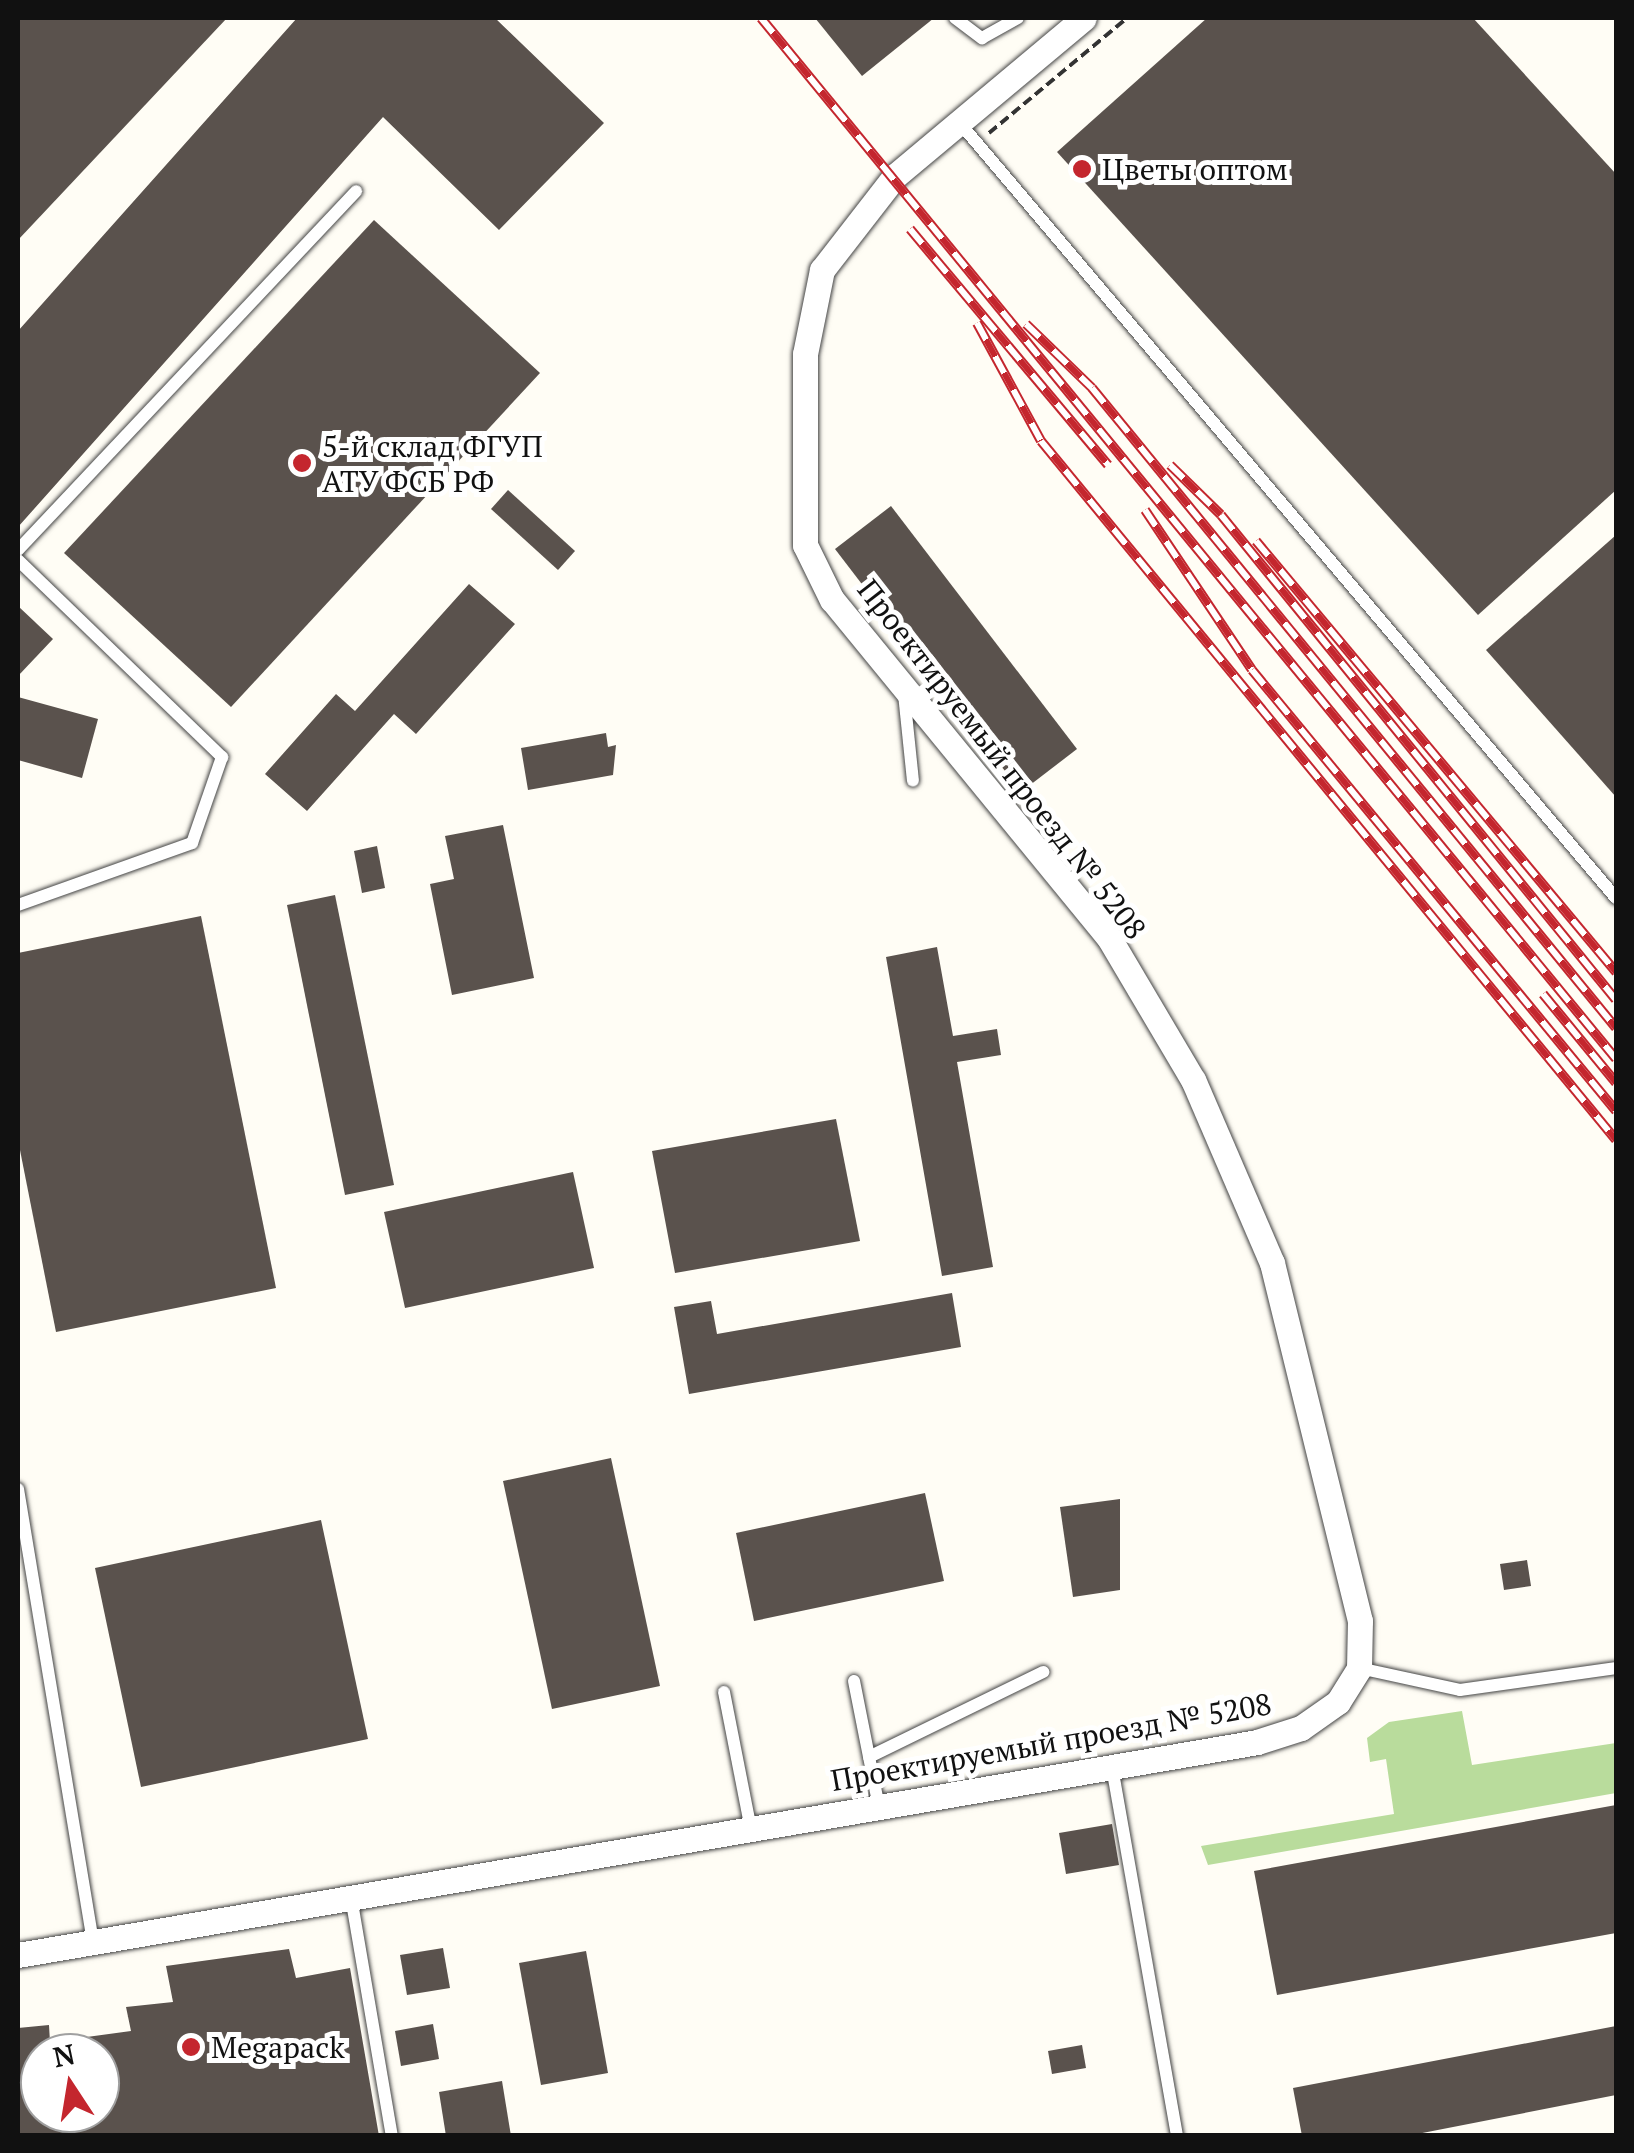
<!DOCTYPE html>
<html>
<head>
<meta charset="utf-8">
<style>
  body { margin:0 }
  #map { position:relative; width:1634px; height:2153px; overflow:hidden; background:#fffdf5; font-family:"PT Serif",serif }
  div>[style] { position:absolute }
  .forest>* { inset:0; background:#b9dc9c }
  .building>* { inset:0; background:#5a524d }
  .path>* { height:4px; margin-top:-2px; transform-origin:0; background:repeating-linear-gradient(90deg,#333 0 10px,transparent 0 15px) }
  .roads { filter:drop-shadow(0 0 2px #444) drop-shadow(0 0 2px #444) }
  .lane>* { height:12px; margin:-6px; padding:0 6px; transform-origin:6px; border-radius:6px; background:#fff }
  .street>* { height:25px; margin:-12.5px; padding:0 12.5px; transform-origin:12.5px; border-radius:12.5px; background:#fff }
  .rail>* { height:10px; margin-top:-5px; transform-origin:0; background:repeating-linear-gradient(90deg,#fff 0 19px,#c4262e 0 38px); box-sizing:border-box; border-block:2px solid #c4262e }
  .dots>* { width:28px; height:28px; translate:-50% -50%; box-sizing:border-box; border:5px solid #fff; border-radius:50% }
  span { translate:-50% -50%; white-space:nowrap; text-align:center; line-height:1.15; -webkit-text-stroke:10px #fff; paint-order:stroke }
  .poi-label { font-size:30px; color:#111 }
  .left { translate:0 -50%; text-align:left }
  .street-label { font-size:30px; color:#111 }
  .frame { position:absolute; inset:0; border:20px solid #111; pointer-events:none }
  .north { position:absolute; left:20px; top:2033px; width:100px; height:100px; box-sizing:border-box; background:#fff; border:2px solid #a0a0a0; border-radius:50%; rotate:348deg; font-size:28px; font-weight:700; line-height:40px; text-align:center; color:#111 }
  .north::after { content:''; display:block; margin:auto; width:35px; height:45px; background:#c4262e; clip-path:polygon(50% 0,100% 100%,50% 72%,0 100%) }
</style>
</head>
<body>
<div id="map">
  <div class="forest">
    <i style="clip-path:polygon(1462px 1711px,1472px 1765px,1616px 1743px,1616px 1793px,1208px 1865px,1201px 1846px,1394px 1814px,1386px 1759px,1370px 1762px,1367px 1738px,1389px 1722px)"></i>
  </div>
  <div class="building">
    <i style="clip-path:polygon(18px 18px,227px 18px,18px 240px)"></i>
    <i style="clip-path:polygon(297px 18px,495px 18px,604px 123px,499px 230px,383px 117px,18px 527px,18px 331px)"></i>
    <i style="clip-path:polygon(815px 18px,934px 18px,862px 76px)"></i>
    <i style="clip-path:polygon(1207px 18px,1473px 18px,1616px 174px,1616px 490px,1478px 615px,1057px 152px)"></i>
    <i style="clip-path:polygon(374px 220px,540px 373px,231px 707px,64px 553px)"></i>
    <i style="clip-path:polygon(508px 490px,575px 551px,558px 570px,491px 509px)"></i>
    <i style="clip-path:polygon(891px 506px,1077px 749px,1021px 792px,835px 549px)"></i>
    <i style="clip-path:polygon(1616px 535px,1616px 797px,1486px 650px)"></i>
    <i style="clip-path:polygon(469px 584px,515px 624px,416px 734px,394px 714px,307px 811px,265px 774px,336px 694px,355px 711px)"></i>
    <i style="clip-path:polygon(18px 606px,53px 639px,18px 676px)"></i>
    <i style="clip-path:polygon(18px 697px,98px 719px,82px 778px,18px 760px)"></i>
    <i style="clip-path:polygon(606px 733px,608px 747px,616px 745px,613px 775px,528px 790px,521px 748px)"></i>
    <i style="clip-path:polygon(503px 825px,534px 978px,452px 995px,430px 884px,454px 879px,445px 836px)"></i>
    <i style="clip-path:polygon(377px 846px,385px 888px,362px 893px,354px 851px)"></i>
    <i style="clip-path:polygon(335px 895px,394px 1185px,345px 1195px,287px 905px)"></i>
    <i style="clip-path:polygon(201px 916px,276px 1288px,56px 1332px,18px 1140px,18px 953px)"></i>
    <i style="clip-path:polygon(937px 947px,953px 1036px,997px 1029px,1001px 1055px,957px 1062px,993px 1267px,942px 1276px,886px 957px)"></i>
    <i style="clip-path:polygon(836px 1119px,860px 1241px,675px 1273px,652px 1151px)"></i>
    <i style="clip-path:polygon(573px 1172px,594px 1268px,405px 1308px,384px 1212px)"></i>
    <i style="clip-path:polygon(952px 1293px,961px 1347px,689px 1394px,674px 1307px,711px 1301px,717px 1334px)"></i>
    <i style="clip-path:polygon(611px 1458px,660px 1686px,552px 1709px,503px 1481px)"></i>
    <i style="clip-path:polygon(925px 1493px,944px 1581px,754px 1621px,736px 1533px)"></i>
    <i style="clip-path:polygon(1120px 1499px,1120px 1590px,1073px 1597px,1060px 1507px)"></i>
    <i style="clip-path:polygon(321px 1520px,368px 1739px,141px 1787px,95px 1568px)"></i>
    <i style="clip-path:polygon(1527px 1560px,1531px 1586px,1504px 1590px,1500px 1564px)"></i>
    <i style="clip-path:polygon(1616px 1805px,1616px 1933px,1277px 1995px,1254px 1871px)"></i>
    <i style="clip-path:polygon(1112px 1824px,1119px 1865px,1066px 1874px,1059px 1833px)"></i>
    <i style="clip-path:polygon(443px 1948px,450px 1988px,407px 1995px,400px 1955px)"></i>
    <i style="clip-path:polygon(evenodd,289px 1949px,296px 1978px,350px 1968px,379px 2136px,18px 2136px,18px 2028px,49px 2025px,50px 2042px,131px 2031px,126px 2007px,173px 2002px,166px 1966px,289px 1949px,40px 2053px,100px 2053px,100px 2113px,40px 2113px,40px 2053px)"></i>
    <i style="clip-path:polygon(586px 1951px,608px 2073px,541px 2085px,519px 1963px)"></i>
    <i style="clip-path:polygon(433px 2024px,439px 2059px,401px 2066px,395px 2031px)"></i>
    <i style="clip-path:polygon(1616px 2026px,1616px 2095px,1407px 2136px,1302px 2136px,1293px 2088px)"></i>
    <i style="clip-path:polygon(1082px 2045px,1086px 2068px,1052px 2074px,1048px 2051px)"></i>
    <i style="clip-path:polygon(502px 2081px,511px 2136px,446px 2136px,439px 2092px)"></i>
  </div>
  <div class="path">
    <i style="left:989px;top:133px;width:180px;rotate:-39.8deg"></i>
  </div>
  <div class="roads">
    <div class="lane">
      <i style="left:955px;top:18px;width:34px;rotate:37deg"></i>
      <i style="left:982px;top:38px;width:41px;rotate:-29.1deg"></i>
      <i style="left:959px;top:122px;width:1017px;rotate:49.75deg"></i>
      <i style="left:18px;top:550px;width:493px;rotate:-46.7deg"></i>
      <i style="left:18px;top:560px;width:284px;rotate:44deg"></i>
      <i style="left:222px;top:757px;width:91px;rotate:109.2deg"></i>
      <i style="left:192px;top:843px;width:185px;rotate:160.4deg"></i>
      <i style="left:904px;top:694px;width:87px;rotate:84.1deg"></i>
      <i style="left:18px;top:1489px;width:459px;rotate:80.6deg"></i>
      <i style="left:1359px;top:1668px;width:103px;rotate:12.3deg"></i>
      <i style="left:1460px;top:1690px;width:158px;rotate:-8deg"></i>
      <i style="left:854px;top:1681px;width:128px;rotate:78.8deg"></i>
      <i style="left:724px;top:1692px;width:140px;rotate:78.9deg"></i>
      <i style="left:869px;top:1757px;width:194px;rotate:-26deg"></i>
      <i style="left:1112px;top:1767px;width:375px;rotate:80deg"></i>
      <i style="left:351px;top:1897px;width:242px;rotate:80.3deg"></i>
    </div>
    <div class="street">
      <i style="left:18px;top:1955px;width:1257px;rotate:-9.75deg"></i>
      <i style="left:1257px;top:1742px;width:46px;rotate:-17.7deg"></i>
      <i style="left:1301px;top:1728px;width:45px;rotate:-35.1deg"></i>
      <i style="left:1338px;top:1702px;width:40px;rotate:-58deg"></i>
      <i style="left:1359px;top:1668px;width:47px;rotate:-88.8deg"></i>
      <i style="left:1360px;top:1621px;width:369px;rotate:-103.8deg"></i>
      <i style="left:1272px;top:1263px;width:199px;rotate:-113.3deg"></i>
      <i style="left:1193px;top:1080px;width:165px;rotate:-120.6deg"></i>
      <i style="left:1109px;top:938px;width:437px;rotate:-129.3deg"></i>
      <i style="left:832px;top:600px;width:61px;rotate:-116.1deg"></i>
      <i style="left:805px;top:545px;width:191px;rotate:-90deg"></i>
      <i style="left:805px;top:354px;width:86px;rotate:-78.6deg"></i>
      <i style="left:822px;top:270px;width:119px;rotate:-52.2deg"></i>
      <i style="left:895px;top:176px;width:246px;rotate:-39.9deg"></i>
    </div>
  </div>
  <div class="rail">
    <i style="left:761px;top:18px;width:1347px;rotate:50.6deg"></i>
    <i style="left:910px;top:229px;width:308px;rotate:50deg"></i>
    <i style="left:977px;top:323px;width:134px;rotate:61.5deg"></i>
    <i style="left:1041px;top:441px;width:905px;rotate:50.56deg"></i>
    <i style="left:1026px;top:324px;width:92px;rotate:44.1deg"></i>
    <i style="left:1092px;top:388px;width:827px;rotate:50.69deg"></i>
    <i style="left:1170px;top:465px;width:71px;rotate:44.4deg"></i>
    <i style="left:1221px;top:515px;width:625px;rotate:50.84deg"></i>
    <i style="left:1145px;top:510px;width:192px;rotate:56.2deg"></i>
    <i style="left:1252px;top:670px;width:572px;rotate:50.46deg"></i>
    <i style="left:1256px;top:541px;width:562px;rotate:50.13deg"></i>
    <i style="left:1543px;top:994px;width:115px;rotate:50.6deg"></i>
  </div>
  <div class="dots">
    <i style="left:1082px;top:169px;background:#c4262e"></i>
    <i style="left:302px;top:463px;background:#c4262e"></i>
    <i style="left:191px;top:2047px;background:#c4262e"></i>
  </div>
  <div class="poi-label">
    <span class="left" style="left:1102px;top:169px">Цветы оптом</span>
    <span class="left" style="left:322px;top:463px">5-й склад ФГУП<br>АТУ ФСБ РФ</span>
    <span class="left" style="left:211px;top:2047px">Megapack</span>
  </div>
  <div class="street-label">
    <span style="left:1002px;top:759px;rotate:52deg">Проектируемый проезд № 5208</span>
    <span style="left:1051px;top:1742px;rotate:-10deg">Проектируемый проезд № 5208</span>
  </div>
  <div class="frame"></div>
  <div class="north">N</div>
</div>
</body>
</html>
